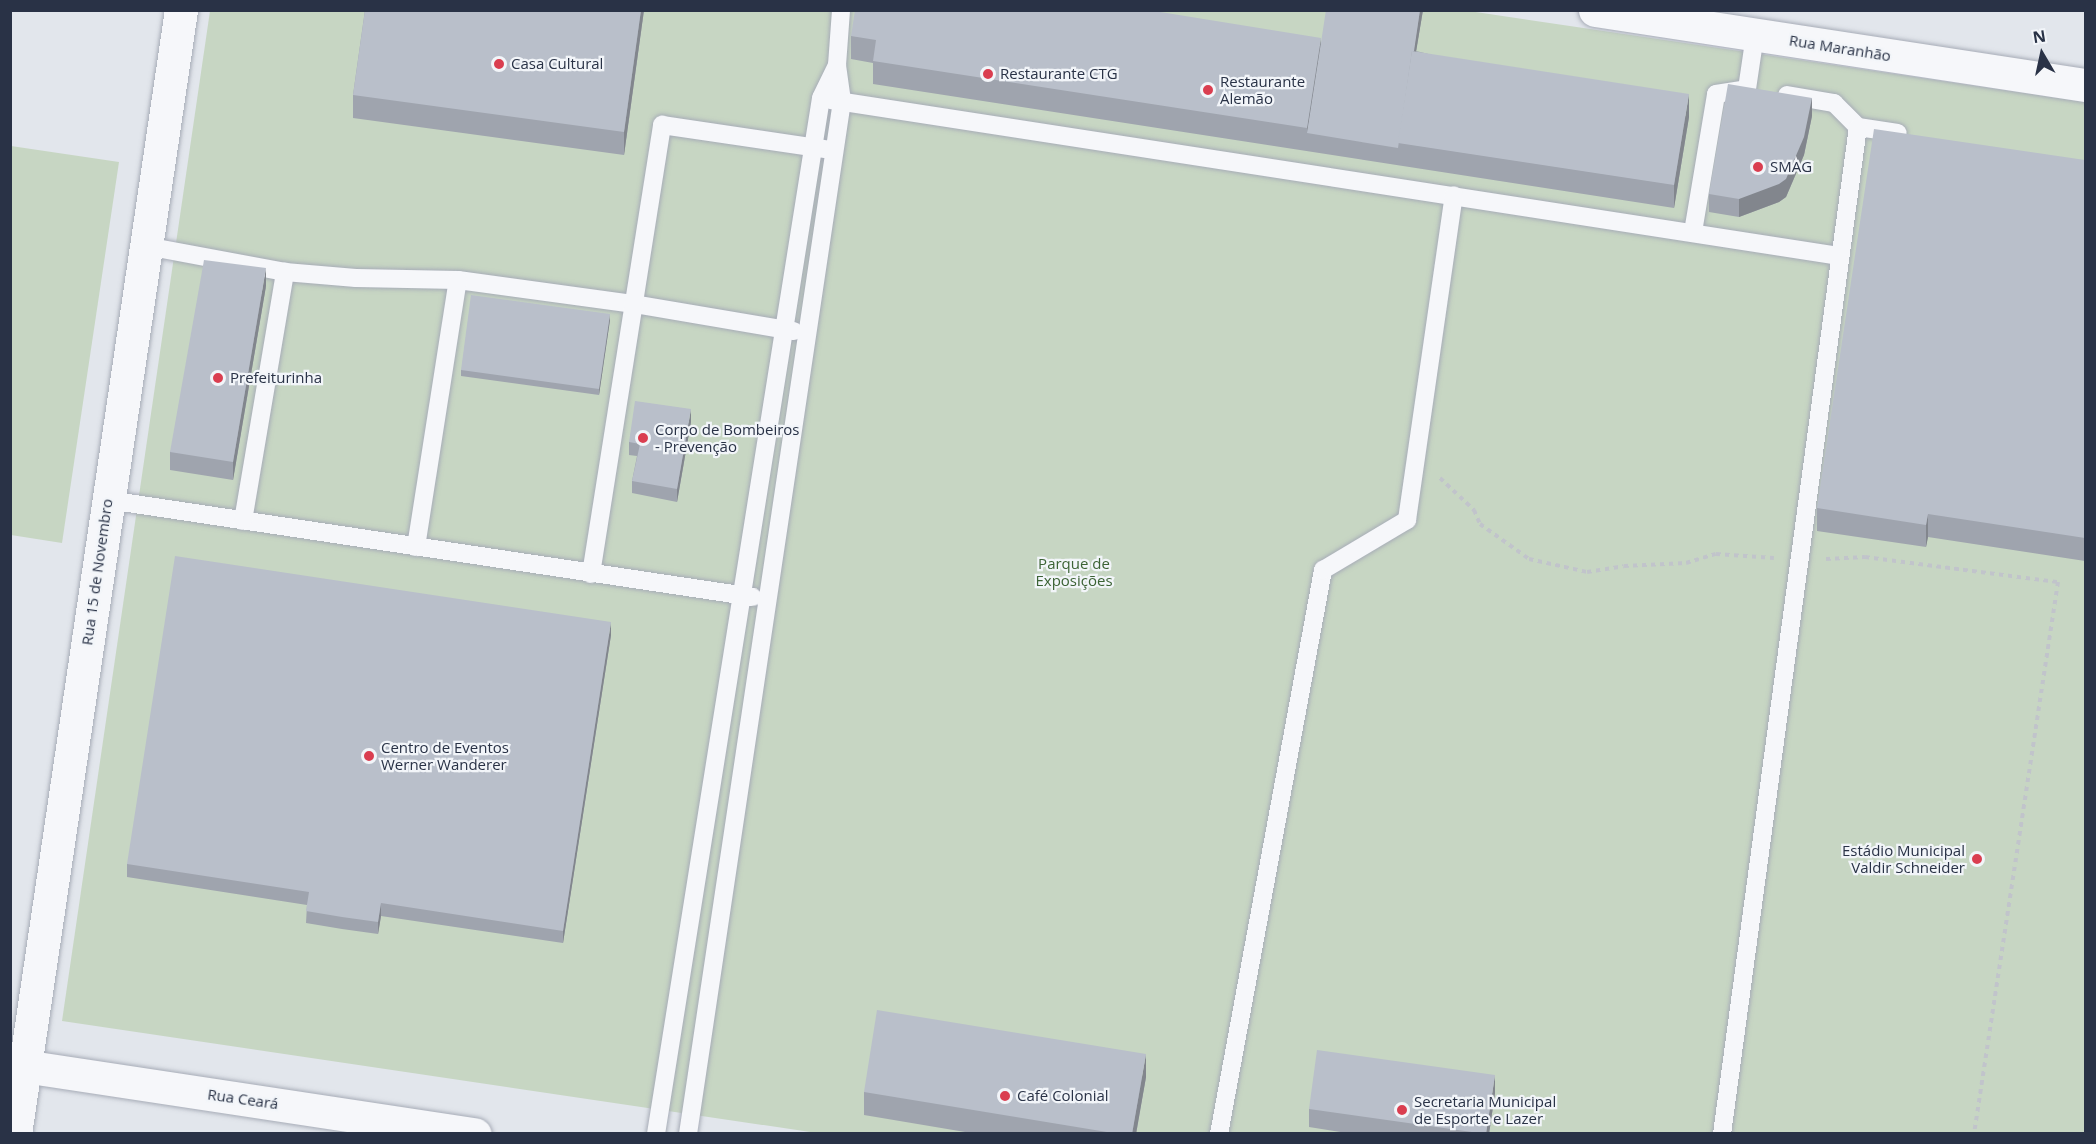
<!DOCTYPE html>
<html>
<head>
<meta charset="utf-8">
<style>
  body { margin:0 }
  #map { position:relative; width:2096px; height:1144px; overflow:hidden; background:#e2e6ec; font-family:"Open Sans",sans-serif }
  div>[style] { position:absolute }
  .green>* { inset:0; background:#c7d6c3 }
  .path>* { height:4px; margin-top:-2px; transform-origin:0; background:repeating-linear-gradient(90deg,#c1c4cb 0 4.5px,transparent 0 9px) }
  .roads { filter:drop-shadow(0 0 2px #a7acb7) drop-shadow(0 0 2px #a7acb7) }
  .lane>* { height:18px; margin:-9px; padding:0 9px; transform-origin:9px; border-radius:9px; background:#f6f7fa }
  .street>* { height:33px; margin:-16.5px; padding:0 16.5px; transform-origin:16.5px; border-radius:16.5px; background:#f6f7fa }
  .wall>* { inset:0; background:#9fa4ae }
  .shaded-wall>* { inset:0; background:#82868d }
  .building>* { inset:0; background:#b9bfca }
  .dots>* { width:16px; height:16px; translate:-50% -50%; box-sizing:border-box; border:3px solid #f2f5f9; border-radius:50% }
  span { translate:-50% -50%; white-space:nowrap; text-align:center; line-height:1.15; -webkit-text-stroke:4.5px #f2f5f9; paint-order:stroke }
  .street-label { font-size:15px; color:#293246 }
  .poi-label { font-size:15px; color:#293246 }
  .left { translate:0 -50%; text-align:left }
  .right { translate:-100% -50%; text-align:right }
  .park-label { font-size:15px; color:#3c6335 }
  .frame { position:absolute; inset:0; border:12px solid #293246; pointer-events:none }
  .north { position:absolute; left:2012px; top:24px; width:60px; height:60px; -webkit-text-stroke:4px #f2f5f9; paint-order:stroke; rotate:351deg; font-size:16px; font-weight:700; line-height:24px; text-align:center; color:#293246 }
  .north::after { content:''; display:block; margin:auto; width:21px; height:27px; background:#293246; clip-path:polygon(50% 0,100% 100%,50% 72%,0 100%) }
</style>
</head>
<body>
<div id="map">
  <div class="green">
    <i style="clip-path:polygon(210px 11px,1469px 11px,2085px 102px,2085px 1133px,817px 1133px,62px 1021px)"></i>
    <i style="clip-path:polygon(11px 146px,119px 162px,62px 543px,11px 535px)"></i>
  </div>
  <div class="path">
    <i style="left:1440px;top:478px;width:47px;rotate:43.3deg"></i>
    <i style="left:1474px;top:510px;width:15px;rotate:67deg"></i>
    <i style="left:1480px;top:524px;width:60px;rotate:35.5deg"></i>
    <i style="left:1529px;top:559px;width:59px;rotate:12.6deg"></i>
    <i style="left:1587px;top:572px;width:37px;rotate:-9deg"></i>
    <i style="left:1624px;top:566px;width:62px;rotate:-2.8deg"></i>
    <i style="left:1686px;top:563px;width:31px;rotate:-17deg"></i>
    <i style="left:1716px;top:554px;width:58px;rotate:3.9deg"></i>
    <i style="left:1826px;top:559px;width:39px;rotate:-3deg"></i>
    <i style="left:1865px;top:557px;width:195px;rotate:7.4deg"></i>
    <i style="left:2058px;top:582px;width:558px;rotate:98.65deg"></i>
  </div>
  <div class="roads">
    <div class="lane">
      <i style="left:1787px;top:95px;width:48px;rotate:9.7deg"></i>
      <i style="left:1834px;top:103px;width:34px;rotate:45deg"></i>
      <i style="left:1858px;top:127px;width:40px;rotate:8.5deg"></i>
      <i style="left:831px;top:100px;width:1021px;rotate:8.79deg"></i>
      <i style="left:1693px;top:232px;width:140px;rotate:-80.5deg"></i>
      <i style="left:1716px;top:94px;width:31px;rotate:-9deg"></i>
      <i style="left:1747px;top:89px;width:55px;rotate:-81.6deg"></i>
      <i style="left:146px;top:246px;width:141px;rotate:10.6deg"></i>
      <i style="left:285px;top:272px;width:71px;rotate:4.8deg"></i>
      <i style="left:356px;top:278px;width:102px;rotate:1.1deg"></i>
      <i style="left:458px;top:280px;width:178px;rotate:7.8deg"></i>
      <i style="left:634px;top:304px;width:162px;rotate:9.6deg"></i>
      <i style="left:108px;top:500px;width:652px;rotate:8.55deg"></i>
      <i style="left:243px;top:521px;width:253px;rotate:-80.4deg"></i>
      <i style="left:416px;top:547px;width:270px;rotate:-81.1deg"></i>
      <i style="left:591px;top:574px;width:455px;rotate:-81deg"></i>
      <i style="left:662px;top:125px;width:165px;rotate:8.4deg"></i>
      <i style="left:656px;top:1134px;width:1049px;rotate:-80.95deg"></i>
      <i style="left:821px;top:98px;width:37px;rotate:-64deg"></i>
      <i style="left:688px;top:1134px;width:1044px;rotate:-81.52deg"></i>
      <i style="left:842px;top:101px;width:36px;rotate:-98deg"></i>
      <i style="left:837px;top:65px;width:55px;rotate:-85.8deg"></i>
      <i style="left:1219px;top:1134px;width:574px;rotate:-79.55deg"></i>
      <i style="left:1323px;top:570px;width:98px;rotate:-30.8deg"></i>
      <i style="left:1407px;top:520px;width:328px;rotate:-81.8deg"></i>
      <i style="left:1722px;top:1134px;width:1016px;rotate:-82.31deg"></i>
    </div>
    <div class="street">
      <i style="left:1595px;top:10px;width:497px;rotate:8.7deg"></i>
      <i style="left:10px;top:1064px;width:470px;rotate:8.6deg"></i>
      <i style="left:15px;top:1134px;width:1136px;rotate:-81.6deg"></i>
    </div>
  </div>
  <div class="wall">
    <i style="clip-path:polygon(365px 10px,644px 10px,624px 155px,353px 118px,353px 95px)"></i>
    <i style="clip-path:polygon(1423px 10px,1416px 51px,1689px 117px,1674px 208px,873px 84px,873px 63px,851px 59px,851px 36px,1321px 46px)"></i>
    <i style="clip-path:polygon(1812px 116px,1804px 155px,1786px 197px,1779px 202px,1739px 217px,1709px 212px,1709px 194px)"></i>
    <i style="clip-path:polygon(2085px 160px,2085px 561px,1928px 537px,1926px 547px,1817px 531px,1817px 508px)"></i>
    <i style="clip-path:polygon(266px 286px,233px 480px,170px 470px,170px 452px)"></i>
    <i style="clip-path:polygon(610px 320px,599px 395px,461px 376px,461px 370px)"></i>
    <i style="clip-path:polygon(691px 422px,677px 502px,632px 493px,632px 481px,637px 456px,629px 455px,629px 442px)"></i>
    <i style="clip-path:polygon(611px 635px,563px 943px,381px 916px,378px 934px,342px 929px,306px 923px,307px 905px,127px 877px,127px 864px)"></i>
    <i style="clip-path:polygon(1146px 1077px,1136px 1134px,977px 1134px,864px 1115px,864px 1092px)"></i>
    <i style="clip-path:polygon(1495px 1093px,1489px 1134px,1353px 1134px,1309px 1127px,1309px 1109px)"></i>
  </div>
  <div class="shaded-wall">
    <i style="clip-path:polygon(641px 10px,644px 10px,624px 155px,624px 132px)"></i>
    <i style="clip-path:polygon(1420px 10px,1423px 10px,1401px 143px,1399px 143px)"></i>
    <i style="clip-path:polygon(1321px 38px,1321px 60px,1307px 133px,1307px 151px,1307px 128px)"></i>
    <i style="clip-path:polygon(1689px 94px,1689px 117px,1674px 208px,1674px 185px)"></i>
    <i style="clip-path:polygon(1812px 98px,1812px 116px,1804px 155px,1786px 197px,1779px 202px,1739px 217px,1739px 199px)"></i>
    <i style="clip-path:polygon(266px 268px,266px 286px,233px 480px,233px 462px)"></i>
    <i style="clip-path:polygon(610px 314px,610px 320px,599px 395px,599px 389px)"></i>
    <i style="clip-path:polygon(691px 409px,691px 422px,677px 502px,677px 489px)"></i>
    <i style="clip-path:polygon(1928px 514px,1928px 537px,1926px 547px,1926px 525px)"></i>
    <i style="clip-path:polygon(611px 622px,611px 635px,563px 943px,563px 931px)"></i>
    <i style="clip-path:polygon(381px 903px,381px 916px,378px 934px,378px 922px)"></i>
    <i style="clip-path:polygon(1146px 1054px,1146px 1077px,1136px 1134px,1132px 1134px)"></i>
    <i style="clip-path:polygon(1495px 1075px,1495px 1093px,1489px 1134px,1486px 1134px)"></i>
  </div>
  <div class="building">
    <i style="clip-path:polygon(365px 10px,641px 10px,624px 132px,353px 95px)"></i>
    <i style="clip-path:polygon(855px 10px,1148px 10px,1321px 38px,1307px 128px,873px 61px,876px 40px,851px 36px)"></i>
    <i style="clip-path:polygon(1326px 10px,1420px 10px,1414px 51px,1412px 51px,1398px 148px,1307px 133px)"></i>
    <i style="clip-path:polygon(1412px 51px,1689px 94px,1674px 185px,1398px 143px)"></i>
    <i style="clip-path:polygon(1728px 84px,1812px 98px,1804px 137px,1786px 179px,1779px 184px,1739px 199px,1709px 194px)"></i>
    <i style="clip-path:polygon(1874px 129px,2085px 160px,2085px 538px,1928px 514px,1926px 525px,1817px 508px)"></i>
    <i style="clip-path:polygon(204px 260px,266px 268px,233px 462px,170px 452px)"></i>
    <i style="clip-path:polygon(471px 295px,610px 314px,599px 389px,461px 370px)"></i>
    <i style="clip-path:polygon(635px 401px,691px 409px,677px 489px,632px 481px,640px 444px,629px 442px)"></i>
    <i style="clip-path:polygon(175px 556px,611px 622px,563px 931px,381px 903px,378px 922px,342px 917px,306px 911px,309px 892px,127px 864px)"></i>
    <i style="clip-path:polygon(877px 1010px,1146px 1054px,1132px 1134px,1119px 1134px,864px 1092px)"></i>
    <i style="clip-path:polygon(1317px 1050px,1495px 1075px,1486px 1134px,1309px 1109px)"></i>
  </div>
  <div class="dots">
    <i style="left:499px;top:64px;background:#da3e50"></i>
    <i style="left:988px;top:74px;background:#da3e50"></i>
    <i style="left:1208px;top:90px;background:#da3e50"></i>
    <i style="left:1758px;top:167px;background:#da3e50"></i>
    <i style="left:218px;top:378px;background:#da3e50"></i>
    <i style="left:643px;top:438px;background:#da3e50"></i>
    <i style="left:369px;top:756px;background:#da3e50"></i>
    <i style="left:1977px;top:859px;background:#da3e50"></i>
    <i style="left:1005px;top:1096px;background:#da3e50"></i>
    <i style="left:1402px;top:1110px;background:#da3e50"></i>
  </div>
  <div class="street-label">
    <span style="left:1840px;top:48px;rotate:9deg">Rua Maranhão</span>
    <span style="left:97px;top:572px;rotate:-82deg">Rua 15 de Novembro</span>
    <span style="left:243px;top:1099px;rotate:8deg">Rua Ceará</span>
  </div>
  <div class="poi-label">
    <span class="left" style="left:511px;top:64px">Casa Cultural</span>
    <span class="left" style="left:1000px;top:74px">Restaurante CTG</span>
    <span class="left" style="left:1220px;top:90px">Restaurante<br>Alemão</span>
    <span class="left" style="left:1770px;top:167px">SMAG</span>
    <span class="left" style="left:230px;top:378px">Prefeiturinha</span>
    <span class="left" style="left:655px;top:438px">Corpo de Bombeiros<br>- Prevenção</span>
    <span class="left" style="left:381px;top:756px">Centro de Eventos<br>Werner Wanderer</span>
    <span class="right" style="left:1965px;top:859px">Estádio Municipal<br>Valdir Schneider</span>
    <span class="left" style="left:1017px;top:1096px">Café Colonial</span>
    <span class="left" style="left:1414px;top:1110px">Secretaria Municipal<br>de Esporte e Lazer</span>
  </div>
  <div class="park-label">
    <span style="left:1074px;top:572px">Parque de<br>Exposições</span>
  </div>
  <div class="frame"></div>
  <div class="north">N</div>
</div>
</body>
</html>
